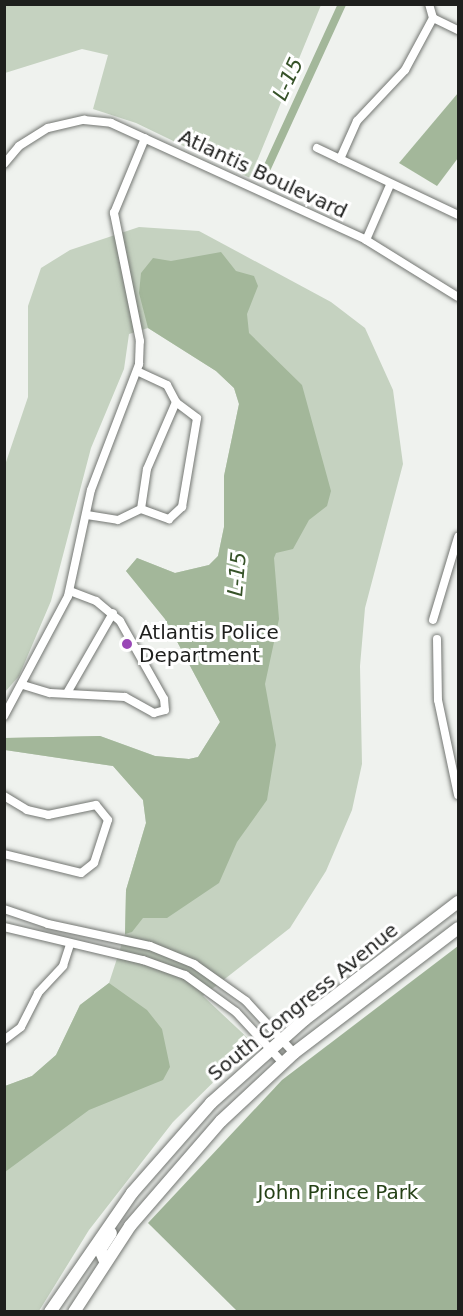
<!DOCTYPE html>
<html>
<head>
<meta charset="utf-8">
<style>
  body { margin:0 }
  #map { position:relative; width:463px; height:1316px; overflow:hidden; background:#eff2ee; font-family:"DejaVu Sans",sans-serif }
  div>[style] { position:absolute }
  .green>* { inset:0; background:#c5d2c0 }
  .forest>* { inset:0; background:#9eb296 }
  .water>* { inset:0; background:#a3b79a }
  .canal>* { height:8px; margin:-4px; padding:0 4px; transform-origin:4px; border-radius:4px; background:#a3b79a }
  .roads { filter:drop-shadow(0 0 2px #737672) drop-shadow(0 0 2px #737672) }
  .street>* { height:8px; margin:-4px; padding:0 4px; transform-origin:4px; border-radius:4px; background:#fff }
  .secondary>* { height:12px; margin:-6px; padding:0 6px; transform-origin:6px; border-radius:6px; background:#fff }
  .dots>* { width:16px; height:16px; translate:-50% -50%; box-sizing:border-box; border:3px solid #fff; border-radius:50% }
  span { translate:-50% -50%; white-space:nowrap; text-align:center; line-height:1.15; -webkit-text-stroke:6px #fff; paint-order:stroke }
  .street-label { font-size:20px; color:#1e1f1d }
  .poi-label { font-size:20px; color:#1e1f1d }
  .left { translate:0 -50%; text-align:left }
  .park-label { font-size:20px; color:#254116 }
  .water-label { font-size:21px; color:#365228; font-style:italic }
  .frame { position:absolute; inset:0; border:6px solid #1e1f1d; pointer-events:none }
</style>
</head>
<body>
<div id="map">
  <div class="green">
    <i style="clip-path:polygon(5px 4px,321px 4px,321px 5px,250px 178px,136px 123px,93px 109px,108px 55px,82px 49px,5px 73px)"></i>
    <i style="clip-path:polygon(139px 227px,199px 231px,331px 302px,365px 328px,393px 390px,403px 464px,365px 608px,360px 666px,362px 764px,352px 810px,326px 871px,290px 928px,203px 996px,253px 1043px,173px 1122px,89px 1230px,39px 1311px,5px 1311px,5px 1086px,32px 1076px,56px 1055px,80px 1005px,109px 983px,125px 934px,126px 890px,146px 823px,143px 800px,113px 766px,5px 750px,5px 738px,100px 736px,155px 756px,189px 759px,198px 757px,220px 722px,165px 619px,126px 571px,137px 558px,175px 573px,209px 565px,218px 556px,224px 527px,224px 476px,239px 404px,234px 388px,216px 371px,148px 328px,129px 334px,124px 369px,91px 448px,51px 601px,19px 676px,5px 692px,5px 465px,28px 397px,28px 306px,41px 268px,70px 250px)"></i>
  </div>
  <div class="forest">
    <i style="clip-path:polygon(458px 946px,458px 1311px,237px 1311px,148px 1223px,282px 1080px)"></i>
  </div>
  <div class="water">
    <i style="clip-path:polygon(458px 93px,458px 158px,437px 186px,399px 163px)"></i>
    <i style="clip-path:polygon(221px 252px,236px 271px,254px 276px,258px 286px,247px 314px,249px 333px,302px 385px,331px 491px,327px 506px,309px 520px,293px 549px,276px 553px,274px 558px,279px 619px,265px 684px,276px 745px,267px 800px,237px 842px,219px 883px,167px 918px,143px 918px,132px 932px,125px 934px,126px 890px,146px 823px,143px 800px,113px 766px,5px 750px,5px 738px,100px 736px,155px 756px,189px 759px,198px 757px,220px 722px,165px 619px,126px 571px,137px 558px,175px 573px,209px 565px,218px 556px,224px 527px,224px 476px,239px 404px,234px 388px,216px 371px,148px 328px,139px 293px,141px 273px,153px 258px,171px 261px)"></i>
    <i style="clip-path:polygon(109px 983px,147px 1010px,162px 1029px,170px 1067px,163px 1080px,89px 1110px,5px 1172px,5px 1086px,32px 1076px,56px 1055px,80px 1005px)"></i>
  </div>
  <div class="canal">
    <i style="left:267px;top:168px;width:180px;rotate:-65.4deg"></i>
  </div>
  <div class="roads">
    <div class="street">
      <i style="left:429px;top:4px;width:15px;rotate:74deg"></i>
      <i style="left:433px;top:18px;width:28px;rotate:26deg"></i>
      <i style="left:317px;top:148px;width:156px;rotate:25.4deg"></i>
      <i style="left:340px;top:159px;width:42px;rotate:-65.9deg"></i>
      <i style="left:357px;top:121px;width:70px;rotate:-46.7deg"></i>
      <i style="left:405px;top:70px;width:59px;rotate:-61.7deg"></i>
      <i style="left:4px;top:164px;width:23px;rotate:-50deg"></i>
      <i style="left:19px;top:146px;width:34px;rotate:-32deg"></i>
      <i style="left:48px;top:128px;width:37px;rotate:-13deg"></i>
      <i style="left:84px;top:120px;width:27px;rotate:6deg"></i>
      <i style="left:111px;top:123px;width:281px;rotate:24.6deg"></i>
      <i style="left:366px;top:240px;width:108px;rotate:31.8deg"></i>
      <i style="left:366px;top:240px;width:60px;rotate:-66.4deg"></i>
      <i style="left:141px;top:509px;width:40px;rotate:-81.5deg"></i>
      <i style="left:147px;top:469px;width:73px;rotate:-66.6deg"></i>
      <i style="left:87px;top:515px;width:31px;rotate:9deg"></i>
      <i style="left:118px;top:520px;width:25px;rotate:-26deg"></i>
      <i style="left:141px;top:509px;width:30px;rotate:20deg"></i>
      <i style="left:169px;top:519px;width:18px;rotate:-43deg"></i>
      <i style="left:182px;top:507px;width:90px;rotate:-80.4deg"></i>
      <i style="left:197px;top:418px;width:26px;rotate:-143deg"></i>
      <i style="left:176px;top:402px;width:19px;rotate:-118deg"></i>
      <i style="left:167px;top:385px;width:33px;rotate:-155deg"></i>
      <i style="left:433px;top:620px;width:87px;rotate:-73.2deg"></i>
      <i style="left:437px;top:639px;width:61px;rotate:89.1deg"></i>
      <i style="left:438px;top:700px;width:97px;rotate:78.1deg"></i>
      <i style="left:23px;top:685px;width:28px;rotate:17deg"></i>
      <i style="left:50px;top:693px;width:75px;rotate:3.1deg"></i>
      <i style="left:125px;top:697px;width:33px;rotate:29deg"></i>
      <i style="left:154px;top:713px;width:11px;rotate:-15deg"></i>
      <i style="left:165px;top:710px;width:11px;rotate:-95deg"></i>
      <i style="left:164px;top:699px;width:90px;rotate:-119.4deg"></i>
      <i style="left:120px;top:621px;width:31px;rotate:-140deg"></i>
      <i style="left:96px;top:601px;width:28px;rotate:-159deg"></i>
      <i style="left:67px;top:693px;width:92px;rotate:-60.1deg"></i>
      <i style="left:4px;top:716px;width:136px;rotate:-61.9deg"></i>
      <i style="left:68px;top:596px;width:108px;rotate:-77.8deg"></i>
      <i style="left:91px;top:490px;width:135px;rotate:-69.1deg"></i>
      <i style="left:139px;top:364px;width:23px;rotate:-88deg"></i>
      <i style="left:140px;top:341px;width:131px;rotate:-101.5deg"></i>
      <i style="left:114px;top:213px;width:81px;rotate:-67.5deg"></i>
      <i style="left:4px;top:796px;width:27px;rotate:31deg"></i>
      <i style="left:27px;top:810px;width:22px;rotate:13deg"></i>
      <i style="left:48px;top:815px;width:49px;rotate:-11.8deg"></i>
      <i style="left:96px;top:805px;width:19px;rotate:51deg"></i>
      <i style="left:108px;top:820px;width:45px;rotate:108deg"></i>
      <i style="left:94px;top:863px;width:16px;rotate:142deg"></i>
      <i style="left:81px;top:873px;width:79px;rotate:-166.1deg"></i>
      <i style="left:4px;top:909px;width:46px;rotate:18.8deg"></i>
      <i style="left:48px;top:924px;width:104px;rotate:12.2deg"></i>
      <i style="left:150px;top:946px;width:48px;rotate:22.2deg"></i>
      <i style="left:194px;top:964px;width:64px;rotate:35.4deg"></i>
      <i style="left:246px;top:1001px;width:71px;rotate:47.3deg"></i>
      <i style="left:4px;top:927px;width:143px;rotate:13.4deg"></i>
      <i style="left:143px;top:960px;width:45px;rotate:19.7deg"></i>
      <i style="left:185px;top:975px;width:63px;rotate:36deg"></i>
      <i style="left:236px;top:1012px;width:69px;rotate:47.3deg"></i>
      <i style="left:4px;top:1040px;width:21px;rotate:-37deg"></i>
      <i style="left:21px;top:1027px;width:38px;rotate:-63deg"></i>
      <i style="left:38px;top:993px;width:37px;rotate:-47deg"></i>
      <i style="left:63px;top:966px;width:23px;rotate:-72deg"></i>
    </div>
    <div class="secondary">
      <i style="left:105px;top:1261px;width:12px;rotate:-114deg"></i>
      <i style="left:100px;top:1250px;width:20px;rotate:-57deg"></i>
      <i style="left:50px;top:1312px;width:145px;rotate:-55.4deg"></i>
      <i style="left:132px;top:1193px;width:120px;rotate:-48.7deg"></i>
      <i style="left:211px;top:1103px;width:125px;rotate:-41.7deg"></i>
      <i style="left:304px;top:1020px;width:194px;rotate:-37.5deg"></i>
      <i style="left:74px;top:1312px;width:103px;rotate:-56.9deg"></i>
      <i style="left:130px;top:1226px;width:139px;rotate:-49.1deg"></i>
      <i style="left:221px;top:1121px;width:100px;rotate:-43deg"></i>
      <i style="left:294px;top:1053px;width:206px;rotate:-37.3deg"></i>
    </div>
  </div>
  <div class="dots">
    <i style="left:127px;top:644px;background:#9947b6"></i>
  </div>
  <div class="street-label">
    <span style="left:263px;top:174px;rotate:25deg">Atlantis Boulevard</span>
    <span style="left:303px;top:1002px;rotate:-39deg">South Congress Avenue</span>
  </div>
  <div class="poi-label">
    <span class="left" style="left:139px;top:644px">Atlantis Police<br>Department</span>
  </div>
  <div class="park-label">
    <span style="left:338px;top:1192px">John Prince Park</span>
  </div>
  <div class="water-label">
    <span style="left:288px;top:79px;rotate:-65deg">L-15</span>
    <span style="left:237px;top:574px;rotate:-85deg">L-15</span>
  </div>
  <div class="frame"></div>
</div>
</body>
</html>
